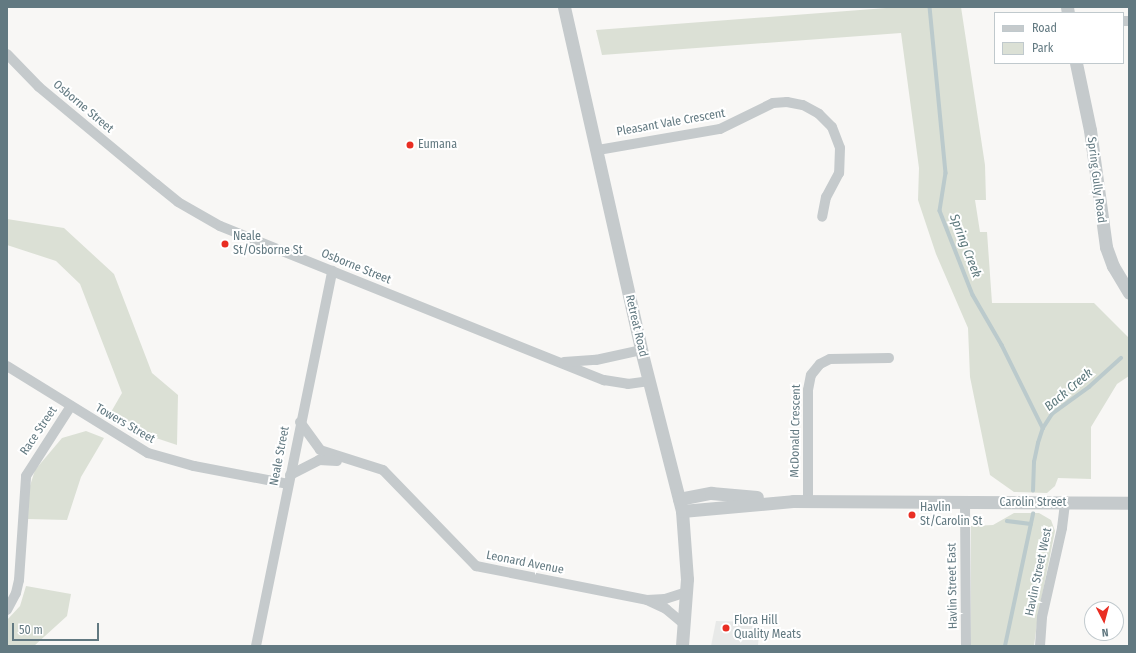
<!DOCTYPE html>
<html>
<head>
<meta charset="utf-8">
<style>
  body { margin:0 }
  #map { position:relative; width:1136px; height:653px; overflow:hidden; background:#f8f7f5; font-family:"Fira Sans Condensed",sans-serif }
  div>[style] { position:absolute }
  .built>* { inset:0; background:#e8e9e8 }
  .green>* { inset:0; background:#dbe0d5 }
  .stream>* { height:3.5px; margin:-1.75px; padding:0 1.75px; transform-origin:1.75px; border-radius:1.75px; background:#bbcacc }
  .minor>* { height:10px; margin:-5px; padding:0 5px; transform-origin:5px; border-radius:5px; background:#c5cacc }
  .tertiary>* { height:13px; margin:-6.5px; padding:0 6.5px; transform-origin:6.5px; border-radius:6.5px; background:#c5cacc }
  .dots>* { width:11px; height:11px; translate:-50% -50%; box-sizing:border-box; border:2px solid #fff; border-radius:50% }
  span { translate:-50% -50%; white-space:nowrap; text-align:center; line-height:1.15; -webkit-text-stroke:4px #fff; paint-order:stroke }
  .street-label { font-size:12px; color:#627981 }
  .poi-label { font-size:12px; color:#627981 }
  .left { translate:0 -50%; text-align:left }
  .water-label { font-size:13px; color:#5c787c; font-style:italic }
  .frame { position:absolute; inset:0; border:8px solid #627981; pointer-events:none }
  .legend { position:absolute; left:994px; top:12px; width:130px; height:52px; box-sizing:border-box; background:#fff; border:1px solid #c0c9cd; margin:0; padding:5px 7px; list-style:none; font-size:12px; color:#627981 }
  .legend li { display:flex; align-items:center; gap:8px; height:20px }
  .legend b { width:20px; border:1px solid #c0c9cd }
  .north { position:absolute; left:1084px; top:601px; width:40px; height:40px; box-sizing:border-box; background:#fff; border:1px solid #c0c9cd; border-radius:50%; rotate:174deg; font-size:11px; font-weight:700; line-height:16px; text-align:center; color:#627981 }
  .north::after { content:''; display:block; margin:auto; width:14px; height:18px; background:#e92e23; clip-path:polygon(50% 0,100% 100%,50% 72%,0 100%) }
  .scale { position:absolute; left:12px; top:623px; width:87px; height:18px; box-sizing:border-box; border:2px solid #627981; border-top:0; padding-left:5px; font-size:12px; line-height:14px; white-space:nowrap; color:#627981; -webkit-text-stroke:3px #fff; paint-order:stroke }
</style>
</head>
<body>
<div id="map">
  <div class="built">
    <i style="clip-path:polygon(716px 621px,754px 622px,753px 633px,759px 633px,758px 646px,711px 646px)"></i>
  </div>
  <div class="green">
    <i style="clip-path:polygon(899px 7px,961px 7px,985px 165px,986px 200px,975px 200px,980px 232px,987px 232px,992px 303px,1094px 303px,1129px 338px,1129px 376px,1117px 384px,1091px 427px,1091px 479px,1058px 478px,1055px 486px,1047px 493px,1014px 492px,990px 475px,970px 377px,968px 328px,936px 254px,918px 200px,919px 168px,901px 33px,602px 55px,596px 30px)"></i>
    <i style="clip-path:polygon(7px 219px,64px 228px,114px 274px,152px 373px,178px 395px,177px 445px,156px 438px,111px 412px,122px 393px,80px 284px,56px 261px,7px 245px)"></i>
    <i style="clip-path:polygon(86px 431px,104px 438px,81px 477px,67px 520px,28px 519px,29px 489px,35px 470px,62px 438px)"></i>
    <i style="clip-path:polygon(1014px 513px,1039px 513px,1051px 520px,1055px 531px,1038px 616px,1034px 646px,971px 646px,971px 526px,993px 525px)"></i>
    <i style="clip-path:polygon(26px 586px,71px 594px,67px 616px,34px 646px,7px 646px,7px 620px,20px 606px)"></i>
  </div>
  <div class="stream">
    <i style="left:930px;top:7px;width:167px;rotate:84.5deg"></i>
    <i style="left:946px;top:173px;width:38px;rotate:99deg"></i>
    <i style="left:940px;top:211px;width:90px;rotate:68.6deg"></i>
    <i style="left:973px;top:295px;width:58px;rotate:59.9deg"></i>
    <i style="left:1002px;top:345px;width:93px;rotate:63.7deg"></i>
    <i style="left:1033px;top:491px;width:29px;rotate:-88deg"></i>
    <i style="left:1034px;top:462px;width:19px;rotate:-78deg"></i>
    <i style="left:1038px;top:443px;width:16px;rotate:-72deg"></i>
    <i style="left:1043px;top:428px;width:17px;rotate:-57deg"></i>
    <i style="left:1052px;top:414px;width:46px;rotate:-36.1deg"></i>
    <i style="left:1089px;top:387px;width:43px;rotate:-42.2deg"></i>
    <i style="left:1007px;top:521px;width:24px;rotate:7deg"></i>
    <i style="left:1005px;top:646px;width:135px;rotate:-78deg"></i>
  </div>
  <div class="minor">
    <i style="left:1123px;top:21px;width:6px"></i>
    <i style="left:7px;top:54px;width:46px;rotate:45.9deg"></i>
    <i style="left:39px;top:87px;width:152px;rotate:39.7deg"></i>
    <i style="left:156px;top:184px;width:28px;rotate:39deg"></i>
    <i style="left:178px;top:202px;width:48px;rotate:29.7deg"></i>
    <i style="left:220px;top:226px;width:414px;rotate:21.9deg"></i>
    <i style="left:604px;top:380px;width:24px;rotate:9deg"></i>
    <i style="left:628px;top:384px;width:21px;rotate:-8deg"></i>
    <i style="left:598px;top:150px;width:124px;rotate:-9.8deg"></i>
    <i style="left:720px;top:129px;width:59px;rotate:-26.1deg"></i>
    <i style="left:773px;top:103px;width:14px;rotate:-4deg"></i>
    <i style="left:787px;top:102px;width:16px;rotate:11deg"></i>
    <i style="left:803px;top:105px;width:18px;rotate:29deg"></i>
    <i style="left:819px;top:114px;width:18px;rotate:45deg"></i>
    <i style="left:832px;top:127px;width:22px;rotate:69deg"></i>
    <i style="left:840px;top:148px;width:25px;rotate:92deg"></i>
    <i style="left:839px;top:173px;width:27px;rotate:118deg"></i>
    <i style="left:826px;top:197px;width:20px;rotate:101deg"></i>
    <i style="left:564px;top:362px;width:32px;rotate:-4deg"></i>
    <i style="left:596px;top:360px;width:46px;rotate:-12.5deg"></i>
    <i style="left:7px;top:366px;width:166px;rotate:31.7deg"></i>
    <i style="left:148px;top:453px;width:48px;rotate:15.8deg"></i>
    <i style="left:194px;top:466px;width:96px;rotate:10.8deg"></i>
    <i style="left:300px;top:422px;width:34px;rotate:54deg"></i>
    <i style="left:320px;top:450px;width:66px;rotate:17.6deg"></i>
    <i style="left:383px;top:470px;width:134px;rotate:45.9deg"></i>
    <i style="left:476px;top:566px;width:174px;rotate:11.2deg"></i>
    <i style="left:647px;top:600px;width:18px;rotate:-3deg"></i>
    <i style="left:665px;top:599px;width:22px;rotate:-18deg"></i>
    <i style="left:290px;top:475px;width:33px;rotate:-27deg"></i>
    <i style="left:319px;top:460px;width:18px;rotate:3deg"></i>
    <i style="left:808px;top:501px;width:111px;rotate:-90deg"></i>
    <i style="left:808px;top:390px;width:15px;rotate:-79deg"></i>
    <i style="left:811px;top:375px;width:14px;rotate:-51deg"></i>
    <i style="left:820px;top:364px;width:11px;rotate:-27deg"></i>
    <i style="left:830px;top:359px;width:59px;rotate:-1deg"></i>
    <i style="left:965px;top:502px;width:144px;rotate:89.6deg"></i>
    <i style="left:649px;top:601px;width:19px;rotate:25deg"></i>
    <i style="left:666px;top:609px;width:23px;rotate:40deg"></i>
    <i style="left:7px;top:610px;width:19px;rotate:-62deg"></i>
    <i style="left:16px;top:593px;width:13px;rotate:-77deg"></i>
    <i style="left:19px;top:580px;width:104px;rotate:-86.1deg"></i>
    <i style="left:26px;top:476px;width:83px;rotate:-57.3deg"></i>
    <i style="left:256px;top:646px;width:383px;rotate:-78.5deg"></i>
    <i style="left:1040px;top:646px;width:29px;rotate:-86deg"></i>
    <i style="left:1042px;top:617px;width:91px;rotate:-77.3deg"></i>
    <i style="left:1062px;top:528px;width:25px;rotate:-83deg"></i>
  </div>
  <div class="tertiary">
    <i style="left:564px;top:7px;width:352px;rotate:77.3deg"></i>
    <i style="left:641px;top:350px;width:166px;rotate:75.7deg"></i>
    <i style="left:682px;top:511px;width:68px;rotate:85.8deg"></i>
    <i style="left:687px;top:579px;width:67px;rotate:94.3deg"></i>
    <i style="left:1067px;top:7px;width:6px;rotate:81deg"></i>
    <i style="left:1076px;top:63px;width:68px;rotate:78.2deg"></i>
    <i style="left:1090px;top:130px;width:118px;rotate:82.2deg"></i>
    <i style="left:1106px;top:247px;width:20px;rotate:70deg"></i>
    <i style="left:1113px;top:266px;width:31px;rotate:59deg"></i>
    <i style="left:679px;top:499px;width:33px;rotate:-11deg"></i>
    <i style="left:711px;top:493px;width:46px;rotate:5deg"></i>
    <i style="left:682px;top:511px;width:111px;rotate:-5.1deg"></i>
    <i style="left:793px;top:501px;width:336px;rotate:0.3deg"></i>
  </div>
  <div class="dots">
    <i style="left:410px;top:145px;background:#e92e23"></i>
    <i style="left:225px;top:244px;background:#e92e23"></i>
    <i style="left:912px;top:515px;background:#e92e23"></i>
    <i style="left:726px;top:628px;background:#e92e23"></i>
  </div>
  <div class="street-label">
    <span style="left:83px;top:107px;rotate:40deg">Osborne Street</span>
    <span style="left:671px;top:123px;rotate:-10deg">Pleasant Vale Crescent</span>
    <span style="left:1096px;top:180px;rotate:83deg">Spring Gully Road</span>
    <span style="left:356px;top:267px;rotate:22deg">Osborne Street</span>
    <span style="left:636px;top:326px;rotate:77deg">Retreat Road</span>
    <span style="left:125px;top:424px;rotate:30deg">Towers Street</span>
    <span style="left:39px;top:431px;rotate:-56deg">Race Street</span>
    <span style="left:796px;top:431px;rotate:-89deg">McDonald Crescent</span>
    <span style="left:280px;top:456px;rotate:-79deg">Neale Street</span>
    <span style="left:1033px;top:503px">Carolin Street</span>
    <span style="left:525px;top:563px;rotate:11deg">Leonard Avenue</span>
    <span style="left:1039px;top:572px;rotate:-78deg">Havlin Street West</span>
    <span style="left:953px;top:586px;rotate:-91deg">Havlin Street East</span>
  </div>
  <div class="poi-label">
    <span class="left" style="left:418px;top:145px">Eumana</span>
    <span class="left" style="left:233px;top:244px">Neale<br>St/Osborne St</span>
    <span class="left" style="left:920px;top:515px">Havlin<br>St/Carolin St</span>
    <span class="left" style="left:734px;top:628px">Flora Hill<br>Quality Meats</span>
  </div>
  <div class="water-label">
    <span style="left:965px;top:246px;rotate:69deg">Spring Creek</span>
    <span style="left:1069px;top:390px;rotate:-40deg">Back Creek</span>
  </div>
  <div class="frame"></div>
  <ul class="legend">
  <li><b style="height:5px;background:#c5cacc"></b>Road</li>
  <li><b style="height:11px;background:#dbe0d5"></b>Park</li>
  </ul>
  <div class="north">N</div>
  <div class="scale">50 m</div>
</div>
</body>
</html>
